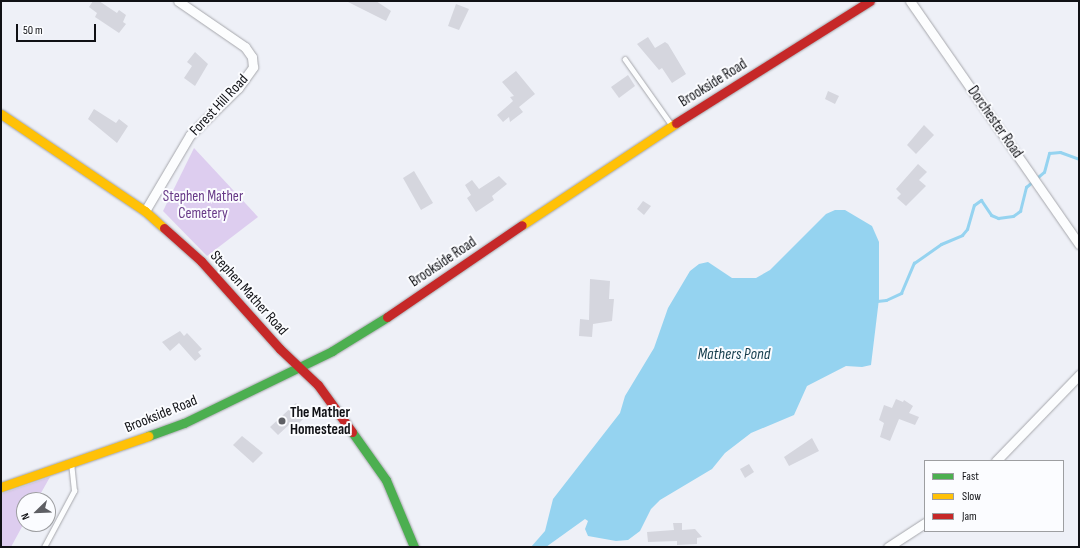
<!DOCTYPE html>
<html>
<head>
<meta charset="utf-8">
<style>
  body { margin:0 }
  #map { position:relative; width:1080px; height:548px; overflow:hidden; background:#eef0f7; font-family:"Sofia Sans Condensed",sans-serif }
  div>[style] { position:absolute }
  .green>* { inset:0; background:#ddcdef }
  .water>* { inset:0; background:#95d3f0 }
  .stream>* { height:3px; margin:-1.5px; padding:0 1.5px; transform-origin:1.5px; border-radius:1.5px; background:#95d3f0 }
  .building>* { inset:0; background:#d5d6de }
  .roads { filter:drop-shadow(0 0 1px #a6a7ac) drop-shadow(0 0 1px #a6a7ac) }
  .lane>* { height:4.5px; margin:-2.25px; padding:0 2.25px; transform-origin:2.25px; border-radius:2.25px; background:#fcfdfe }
  .street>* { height:9px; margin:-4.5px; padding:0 4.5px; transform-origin:4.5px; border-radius:4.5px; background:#fcfdfe }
  .fast>* { height:9px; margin:-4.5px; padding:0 4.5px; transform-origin:4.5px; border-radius:4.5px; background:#4caf50 }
  .slow>* { height:9px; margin:-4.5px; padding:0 4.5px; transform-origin:4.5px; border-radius:4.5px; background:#ffc107 }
  .jam>* { height:9px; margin:-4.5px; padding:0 4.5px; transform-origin:4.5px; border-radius:4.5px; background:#c62828 }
  .dots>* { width:11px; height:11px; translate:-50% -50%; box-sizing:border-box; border:2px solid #fbfcff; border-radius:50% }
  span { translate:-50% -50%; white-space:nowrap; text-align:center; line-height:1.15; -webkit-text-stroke:4px #fbfcff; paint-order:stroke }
  .street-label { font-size:15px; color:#101115 }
  .park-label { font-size:15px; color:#683a88 }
  .poi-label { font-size:15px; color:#101115; font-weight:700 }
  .left { translate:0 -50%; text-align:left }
  .water-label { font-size:16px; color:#143c4c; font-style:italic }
  .frame { position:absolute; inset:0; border:2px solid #101115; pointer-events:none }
  .legend { position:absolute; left:924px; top:460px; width:140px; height:72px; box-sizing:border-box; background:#fbfcff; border:1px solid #9d9ea1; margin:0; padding:5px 7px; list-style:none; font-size:12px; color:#101115 }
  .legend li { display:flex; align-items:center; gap:8px; height:20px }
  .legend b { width:20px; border:1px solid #9d9ea1 }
  .north { position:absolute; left:16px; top:492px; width:40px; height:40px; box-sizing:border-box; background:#fbfcff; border:1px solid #9d9ea1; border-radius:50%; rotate:247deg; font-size:11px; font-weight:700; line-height:16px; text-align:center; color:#101115 }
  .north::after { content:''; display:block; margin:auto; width:14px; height:18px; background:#5e5f64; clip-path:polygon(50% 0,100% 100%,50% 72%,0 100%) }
  .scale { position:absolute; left:16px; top:24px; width:80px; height:18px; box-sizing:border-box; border:2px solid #101115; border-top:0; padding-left:5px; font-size:12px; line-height:14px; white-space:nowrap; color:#101115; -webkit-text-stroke:3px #fbfcff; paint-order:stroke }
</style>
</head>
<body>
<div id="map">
  <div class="green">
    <i style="clip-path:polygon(194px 148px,258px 217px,207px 256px,163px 211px)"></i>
    <i style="clip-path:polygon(50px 477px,37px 500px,24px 500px,24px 523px,11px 547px,1px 547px,1px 494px)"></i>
  </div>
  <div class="water">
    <i style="clip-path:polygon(835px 210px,845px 210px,872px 226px,879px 242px,879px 299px,871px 365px,862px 367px,846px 366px,807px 386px,794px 415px,751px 433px,725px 453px,712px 469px,660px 500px,651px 509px,640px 531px,628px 540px,616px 541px,588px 536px,585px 529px,588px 521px,585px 519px,546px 547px,531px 547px,545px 531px,553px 499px,620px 413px,625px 396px,654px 348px,668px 308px,690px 271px,699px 264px,708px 262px,732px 278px,756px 278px,770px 270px,826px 214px)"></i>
  </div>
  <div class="stream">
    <i style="left:877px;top:301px;width:9px;rotate:-6deg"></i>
    <i style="left:886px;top:300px;width:17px;rotate:-25deg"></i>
    <i style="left:901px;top:293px;width:33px;rotate:-67deg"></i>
    <i style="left:914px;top:263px;width:33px;rotate:-35deg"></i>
    <i style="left:941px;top:244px;width:23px;rotate:-23deg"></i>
    <i style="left:962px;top:235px;width:8px;rotate:-50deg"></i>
    <i style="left:967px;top:229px;width:25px;rotate:-74deg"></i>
    <i style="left:974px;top:205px;width:9px;rotate:-36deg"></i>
    <i style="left:981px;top:200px;width:18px;rotate:56deg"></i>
    <i style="left:991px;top:215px;width:8px;rotate:23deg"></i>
    <i style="left:998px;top:218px;width:15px;rotate:-8deg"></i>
    <i style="left:1013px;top:216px;width:9px;rotate:-36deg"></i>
    <i style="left:1020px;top:211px;width:25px;rotate:-76deg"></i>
    <i style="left:1026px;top:187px;width:23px;rotate:-40deg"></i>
    <i style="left:1044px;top:172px;width:20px;rotate:-75deg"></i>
    <i style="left:1049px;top:153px;width:11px;rotate:-5deg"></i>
    <i style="left:1060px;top:152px;width:20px;rotate:20deg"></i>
  </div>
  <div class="building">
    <i style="clip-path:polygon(93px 1px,99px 1px,117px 13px,119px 10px,126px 15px,123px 22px,126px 24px,119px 33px,95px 17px,97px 13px,89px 7px)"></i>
    <i style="clip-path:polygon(346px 1px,376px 1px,391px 11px,386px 21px)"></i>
    <i style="clip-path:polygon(456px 4px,469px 9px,459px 30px,448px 26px)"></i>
    <i style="clip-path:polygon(648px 37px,655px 48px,665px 42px,668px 44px,686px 74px,672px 83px,662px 68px,659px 70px,637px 44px)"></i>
    <i style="clip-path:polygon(195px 52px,208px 64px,195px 86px,184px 78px,192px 66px,187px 62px)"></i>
    <i style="clip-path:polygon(516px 71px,535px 94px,519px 107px,523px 112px,510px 122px,509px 117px,503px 122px,497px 115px,513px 101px,510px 97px,514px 96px,502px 82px)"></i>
    <i style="clip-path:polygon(628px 75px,635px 86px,619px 98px,611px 87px)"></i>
    <i style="clip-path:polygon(828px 91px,839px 96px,835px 104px,825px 99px)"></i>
    <i style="clip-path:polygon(94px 109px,116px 123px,119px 119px,128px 126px,117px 143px,88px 119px)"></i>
    <i style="clip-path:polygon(924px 125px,934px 135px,916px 154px,907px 145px)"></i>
    <i style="clip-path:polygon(918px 164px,927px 172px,919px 180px,926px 186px,906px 206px,897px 198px,901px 194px,896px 189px)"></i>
    <i style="clip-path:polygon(414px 171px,433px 203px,421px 210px,403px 178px)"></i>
    <i style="clip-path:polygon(499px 176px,507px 184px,492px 196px,494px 200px,476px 212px,467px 198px,471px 195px,465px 185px,472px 180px,479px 189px)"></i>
    <i style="clip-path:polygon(643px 201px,651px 206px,644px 215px,637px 209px)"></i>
    <i style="clip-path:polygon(590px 279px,610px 281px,609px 299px,614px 299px,612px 321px,593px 324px,592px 337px,579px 336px,580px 319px,589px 320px)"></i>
    <i style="clip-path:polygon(180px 331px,184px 336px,187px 333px,202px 349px,198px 352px,201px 356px,195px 361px,179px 343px,170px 351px,162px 342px)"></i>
    <i style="clip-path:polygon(896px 399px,903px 402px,904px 400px,913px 406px,909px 413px,919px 417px,915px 425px,899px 419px,890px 441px,880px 437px,884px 423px,879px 420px,884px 405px,892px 408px)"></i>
    <i style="clip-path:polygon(296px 403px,307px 415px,296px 426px,292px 422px,278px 435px,270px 427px)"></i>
    <i style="clip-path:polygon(242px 436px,263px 453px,253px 463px,233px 445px)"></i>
    <i style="clip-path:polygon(812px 438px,819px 451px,789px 466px,784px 457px)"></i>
    <i style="clip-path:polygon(749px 464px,754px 472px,745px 478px,740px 469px)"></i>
    <i style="clip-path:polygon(673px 523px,682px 523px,682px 530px,695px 529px,702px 537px,697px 538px,697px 544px,677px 545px,677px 541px,648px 542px,647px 532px,674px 530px)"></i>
  </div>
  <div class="roads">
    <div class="lane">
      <i style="left:625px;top:59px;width:80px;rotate:54.7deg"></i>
      <i style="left:44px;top:547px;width:64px;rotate:-61.8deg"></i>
      <i style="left:74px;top:491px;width:27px;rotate:-96deg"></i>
    </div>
    <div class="street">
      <i style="left:910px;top:1px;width:296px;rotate:55.2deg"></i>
      <i style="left:145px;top:211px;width:88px;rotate:-59.4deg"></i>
      <i style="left:190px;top:135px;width:67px;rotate:-44.4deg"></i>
      <i style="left:238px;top:88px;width:26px;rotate:-54deg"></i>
      <i style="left:253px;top:67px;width:10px;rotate:-96deg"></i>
      <i style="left:252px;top:57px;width:12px;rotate:-125deg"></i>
      <i style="left:245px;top:47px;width:81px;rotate:-145.5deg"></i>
      <i style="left:996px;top:461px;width:120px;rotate:-46deg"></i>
      <i style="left:888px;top:547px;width:44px;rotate:-33deg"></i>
    </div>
    <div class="fast">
      <i style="left:352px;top:432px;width:59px;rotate:54.7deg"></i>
      <i style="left:386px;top:480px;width:73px;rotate:67.3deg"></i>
      <i style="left:148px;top:436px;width:38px;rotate:-20deg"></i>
      <i style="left:184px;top:423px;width:165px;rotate:-25.9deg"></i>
      <i style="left:332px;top:351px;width:65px;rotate:-31.7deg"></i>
    </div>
    <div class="slow">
      <i style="left:1px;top:114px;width:174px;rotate:34deg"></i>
      <i style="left:145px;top:211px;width:25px;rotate:42deg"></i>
      <i style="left:522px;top:225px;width:185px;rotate:-33.5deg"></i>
      <i style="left:1px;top:487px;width:156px;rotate:-19.1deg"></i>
    </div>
    <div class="jam">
      <i style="left:676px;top:123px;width:229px;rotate:-32.2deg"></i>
      <i style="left:164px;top:228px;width:50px;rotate:41.7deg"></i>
      <i style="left:201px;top:261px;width:118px;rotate:48.1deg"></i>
      <i style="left:280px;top:349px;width:52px;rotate:43.5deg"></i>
      <i style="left:318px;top:385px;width:58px;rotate:54.1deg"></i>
      <i style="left:387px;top:317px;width:163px;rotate:-34.3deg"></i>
    </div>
  </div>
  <div class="dots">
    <i style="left:282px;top:421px;background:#5e5f64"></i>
  </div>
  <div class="street-label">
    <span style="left:713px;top:83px;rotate:-32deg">Brookside Road</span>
    <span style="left:219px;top:105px;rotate:-47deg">Forest Hill Road</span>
    <span style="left:995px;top:122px;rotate:55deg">Dorchester Road</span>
    <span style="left:443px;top:262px;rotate:-34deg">Brookside Road</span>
    <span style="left:249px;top:293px;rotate:48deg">Stephen Mather Road</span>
    <span style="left:161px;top:414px;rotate:-22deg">Brookside Road</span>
  </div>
  <div class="park-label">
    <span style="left:203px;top:205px">Stephen Mather<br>Cemetery</span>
  </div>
  <div class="poi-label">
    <span class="left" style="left:290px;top:421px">The Mather<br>Homestead</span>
  </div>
  <div class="water-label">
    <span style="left:734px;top:355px">Mathers Pond</span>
  </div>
  <div class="frame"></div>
  <ul class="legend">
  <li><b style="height:5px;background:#4caf50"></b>Fast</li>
  <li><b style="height:5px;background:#ffc107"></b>Slow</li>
  <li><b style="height:5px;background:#c62828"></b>Jam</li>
  </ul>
  <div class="north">N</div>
  <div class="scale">50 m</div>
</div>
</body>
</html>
